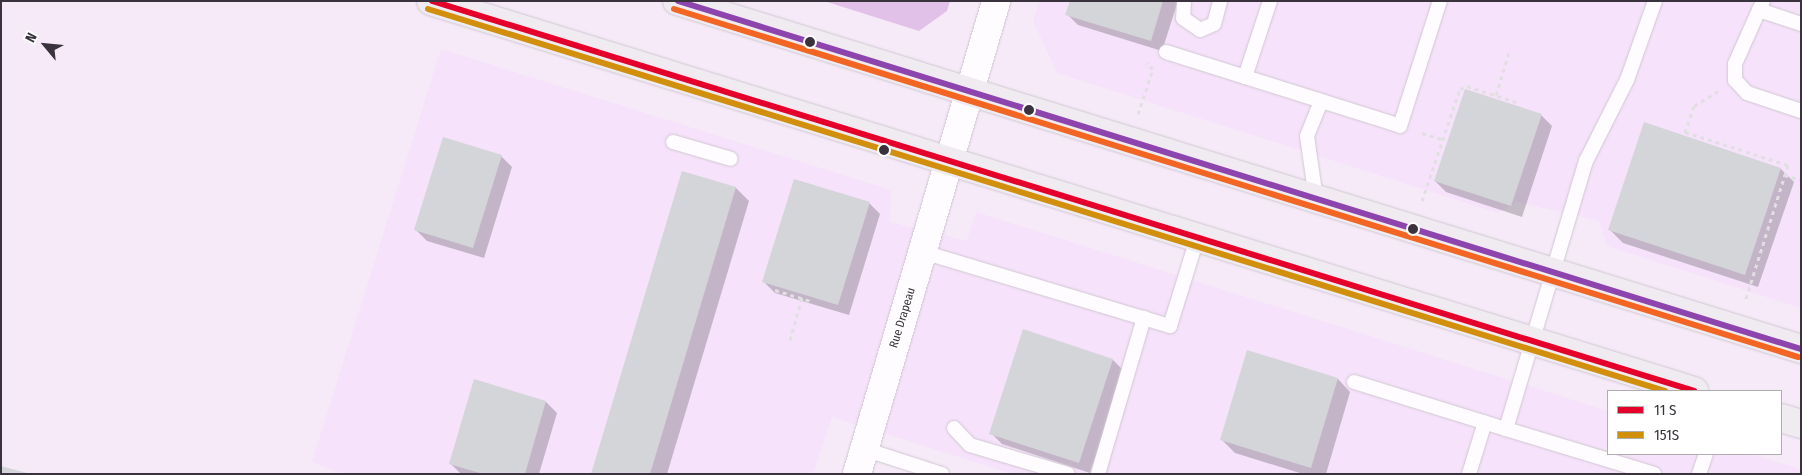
<!DOCTYPE html>
<html>
<head>
<meta charset="utf-8">
<style>
  body { margin:0 }
  #map { position:relative; width:1802px; height:475px; overflow:hidden; background:#f6eaf8; font-family:"Fira Sans Condensed",sans-serif }
  div>[style] { position:absolute }
  .built>* { inset:0; background:#f6e2fa }
  .forest>* { inset:0; background:#e2c1e8 }
  .shadow>* { inset:0; background:#0003 }
  .building>* { inset:0; background:#d4d5d8 }
  .path>* { height:3px; margin-top:-1.5px; transform-origin:0; background:repeating-linear-gradient(90deg,#e2dfe3 0 4px,transparent 0 8px) }
  .roads { filter:drop-shadow(0 0 1px #d0c7d2) drop-shadow(0 0 1px #d0c7d2) }
  .lane>* { height:14px; margin:-7px; padding:0 7px; transform-origin:7px; border-radius:7px; background:#fefcfe }
  .street>* { height:28px; margin:-14px; padding:0 14px; transform-origin:14px; border-radius:14px; background:#fefcfe }
  .primary>* { height:28px; margin:-14px; padding:0 14px; transform-origin:14px; border-radius:14px; background:#efebf0 }
  .bus-1>* { height:6px; margin:-3px; padding:0 3px; transform-origin:3px; border-radius:3px; background:#e4002b }
  .bus-2>* { height:6px; margin:-3px; padding:0 3px; transform-origin:3px; border-radius:3px; background:#d18f0c }
  .bus-3>* { height:6px; margin:-3px; padding:0 3px; transform-origin:3px; border-radius:3px; background:#8e44ad }
  .bus-4>* { height:6px; margin:-3px; padding:0 3px; transform-origin:3px; border-radius:3px; background:#f26522 }
  .dots>* { width:14px; height:14px; translate:-50% -50%; box-sizing:border-box; border:2px solid #fff; border-radius:50% }
  span { translate:-50% -50%; white-space:nowrap; text-align:center; line-height:1.15; -webkit-text-stroke:4px #fff; paint-order:stroke }
  .street-label { font-size:12px; color:#3a323c }
  .frame { position:absolute; inset:0; border:2px solid #3a323c; pointer-events:none }
  .legend { position:absolute; left:1607px; top:390px; width:175px; height:65px; box-sizing:border-box; background:#fff; border:1px solid #b0adb1; margin:0; padding:6px 9px; list-style:none; font-size:15px; color:#3a323c }
  .legend li { display:flex; align-items:center; gap:10px; height:25px }
  .legend b { width:25px; border:1px solid #b0adb1 }
  .north { position:absolute; left:20px; top:20px; width:50px; height:50px; -webkit-text-stroke:4px #fff; paint-order:stroke; rotate:298deg; font-size:14px; font-weight:700; line-height:20px; text-align:center; color:#3a323c }
  .north::after { content:''; display:block; margin:auto; width:18px; height:22px; background:#3a323c; clip-path:polygon(50% 0,100% 100%,50% 72%,0 100%) }
</style>
</head>
<body>
<div id="map">
  <div class="built">
    <i style="clip-path:polygon(1039px 1px,1801px 1px,1801px 308px,1607px 246px,1599px 221px,1517px 202px,1498px 213px,1057px 73px,1033px 21px)"></i>
    <i style="clip-path:polygon(441px 49px,891px 190px,890px 222px,967px 241px,976px 212px,1608px 411px,1608px 454px,1750px 454px,1801px 469px,1801px 474px,1013px 474px,832px 417px,813px 474px,341px 474px,312px 462px)"></i>
  </div>
  <div class="forest">
    <i style="clip-path:polygon(824px 1px,950px 1px,947px 11px,919px 31px)"></i>
  </div>
  <div class="shadow">
    <i style="clip-path:polygon(1071px 1px,1178px 1px,1162px 51px,1078px 25px,1067px 14px)"></i>
    <i style="clip-path:polygon(1541px 115px,1552px 126px,1522px 217px,1446px 192px,1435px 181px)"></i>
    <i style="clip-path:polygon(501px 156px,512px 167px,484px 258px,427px 241px,416px 230px)"></i>
    <i style="clip-path:polygon(1781px 169px,1794px 182px,1758px 287px,1623px 243px,1610px 230px)"></i>
    <i style="clip-path:polygon(682px 173px,736px 188px,749px 201px,667px 474px,592px 474px)"></i>
    <i style="clip-path:polygon(869px 203px,880px 214px,849px 315px,775px 293px,764px 282px)"></i>
    <i style="clip-path:polygon(1113px 360px,1124px 371px,1090px 473px,1002px 444px,991px 433px)"></i>
    <i style="clip-path:polygon(1338px 379px,1350px 392px,1326px 474px,1303px 474px,1235px 453px,1222px 440px)"></i>
    <i style="clip-path:polygon(475px 381px,546px 402px,557px 413px,539px 474px,461px 474px,450px 463px)"></i>
  </div>
  <div class="building">
    <i style="clip-path:polygon(1070px 1px,1163px 1px,1151px 41px,1065px 15px)"></i>
    <i style="clip-path:polygon(1465px 89px,1542px 114px,1511px 206px,1434px 181px)"></i>
    <i style="clip-path:polygon(1644px 122px,1781px 168px,1745px 275px,1608px 230px)"></i>
    <i style="clip-path:polygon(443px 137px,502px 155px,473px 248px,414px 230px)"></i>
    <i style="clip-path:polygon(682px 171px,736px 187px,650px 474px,591px 474px)"></i>
    <i style="clip-path:polygon(794px 179px,870px 202px,838px 305px,762px 282px)"></i>
    <i style="clip-path:polygon(1023px 329px,1113px 359px,1079px 463px,989px 434px)"></i>
    <i style="clip-path:polygon(1247px 350px,1338px 378px,1311px 468px,1220px 440px)"></i>
    <i style="clip-path:polygon(474px 379px,546px 401px,525px 474px,483px 474px,449px 464px)"></i>
    <i style="clip-path:polygon(1px 466px,27px 473px,27px 474px,1px 474px)"></i>
  </div>
  <div class="path">
    <i style="left:1718px;top:91px;width:28px;rotate:148deg"></i>
    <i style="left:1694px;top:106px;width:28px;rotate:109deg"></i>
    <i style="left:1685px;top:132px;width:108px;rotate:17.8deg"></i>
    <i style="left:1788px;top:165px;width:143px;rotate:107.5deg"></i>
    <i style="left:1496px;top:95px;width:48px;rotate:-73.1deg"></i>
    <i style="left:1138px;top:114px;width:47px;rotate:-71.6deg"></i>
    <i style="left:1153px;top:69px;width:9px;rotate:-139deg"></i>
    <i style="left:1422px;top:133px;width:21px;rotate:17deg"></i>
    <i style="left:1784px;top:175px;width:18px;rotate:16deg"></i>
    <i style="left:1422px;top:201px;width:118px;rotate:-71.3deg"></i>
    <i style="left:1460px;top:89px;width:8px;rotate:-23deg"></i>
    <i style="left:1467px;top:86px;width:52px;rotate:18.1deg"></i>
    <i style="left:775px;top:290px;width:37px;rotate:17deg"></i>
    <i style="left:790px;top:340px;width:44px;rotate:-74.1deg"></i>
  </div>
  <div class="roads">
    <div class="lane">
      <i style="left:1184px;top:1px;width:17px;rotate:93deg"></i>
      <i style="left:1183px;top:18px;width:21px;rotate:35deg"></i>
      <i style="left:1200px;top:30px;width:15px;rotate:-23deg"></i>
      <i style="left:1214px;top:24px;width:24px;rotate:-75deg"></i>
      <i style="left:1763px;top:1px;width:69px;rotate:114deg"></i>
      <i style="left:1735px;top:64px;width:16px;rotate:90deg"></i>
      <i style="left:1735px;top:80px;width:18px;rotate:47deg"></i>
      <i style="left:1747px;top:93px;width:57px;rotate:18.4deg"></i>
      <i style="left:1759px;top:10px;width:44px;rotate:18.4deg"></i>
      <i style="left:1166px;top:52px;width:245px;rotate:17.5deg"></i>
      <i style="left:1400px;top:126px;width:131px;rotate:-72.3deg"></i>
      <i style="left:1245px;top:77px;width:80px;rotate:-71.8deg"></i>
      <i style="left:673px;top:142px;width:60px;rotate:16.3deg"></i>
      <i style="left:1316px;top:199px;width:64px;rotate:-98.1deg"></i>
      <i style="left:1307px;top:136px;width:38px;rotate:-68deg"></i>
      <i style="left:923px;top:252px;width:258px;rotate:16.7deg"></i>
      <i style="left:1170px;top:326px;width:91px;rotate:-72.8deg"></i>
      <i style="left:1354px;top:382px;width:159px;rotate:17.2deg"></i>
      <i style="left:1506px;top:429px;width:280px;rotate:-73.4deg"></i>
      <i style="left:1586px;top:161px;width:91px;rotate:-63.2deg"></i>
      <i style="left:1627px;top:80px;width:84px;rotate:-70.5deg"></i>
      <i style="left:954px;top:428px;width:23px;rotate:47deg"></i>
      <i style="left:970px;top:445px;width:102px;rotate:16.5deg"></i>
      <i style="left:1506px;top:429px;width:155px;rotate:16.9deg"></i>
      <i style="left:864px;top:449px;width:82px;rotate:17.8deg"></i>
      <i style="left:1098px;top:474px;width:163px;rotate:-73.6deg"></i>
      <i style="left:1469px;top:474px;width:54px;rotate:-72.9deg"></i>
      <i style="left:1699px;top:474px;width:21px;rotate:-71deg"></i>
    </div>
    <div class="street">
      <i style="left:857px;top:474px;width:493px;rotate:-73.6deg"></i>
    </div>
    <div class="primary">
      <i style="left:431px;top:1px;width:1322px;rotate:17.16deg"></i>
      <i style="left:677px;top:1px;width:1177px;rotate:17.2deg"></i>
      <i style="left:1781px;top:418px;width:21px;rotate:17deg"></i>
    </div>
  </div>
  <div class="bus-1">
    <i style="left:432px;top:1px;width:1321px;rotate:17.17deg"></i>
  </div>
  <div class="bus-2">
    <i style="left:428px;top:9px;width:1295px;rotate:17.16deg"></i>
  </div>
  <div class="bus-3">
    <i style="left:678px;top:1px;width:1176px;rotate:17.22deg"></i>
  </div>
  <div class="bus-4">
    <i style="left:674px;top:9px;width:1177px;rotate:17.2deg"></i>
  </div>
  <div class="dots">
    <i style="left:810px;top:42px;background:#3a323c"></i>
    <i style="left:1029px;top:110px;background:#3a323c"></i>
    <i style="left:884px;top:150px;background:#3a323c"></i>
    <i style="left:1413px;top:229px;background:#3a323c"></i>
  </div>
  <div class="street-label">
    <span style="left:903px;top:318px;rotate:-73deg">Rue Drapeau</span>
  </div>
  <div class="frame"></div>
  <ul class="legend">
  <li><b style="height:6px;background:#e4002b"></b>11 S</li>
  <li><b style="height:6px;background:#d18f0c"></b>151S</li>
  </ul>
  <div class="north">N</div>
</div>
</body>
</html>
